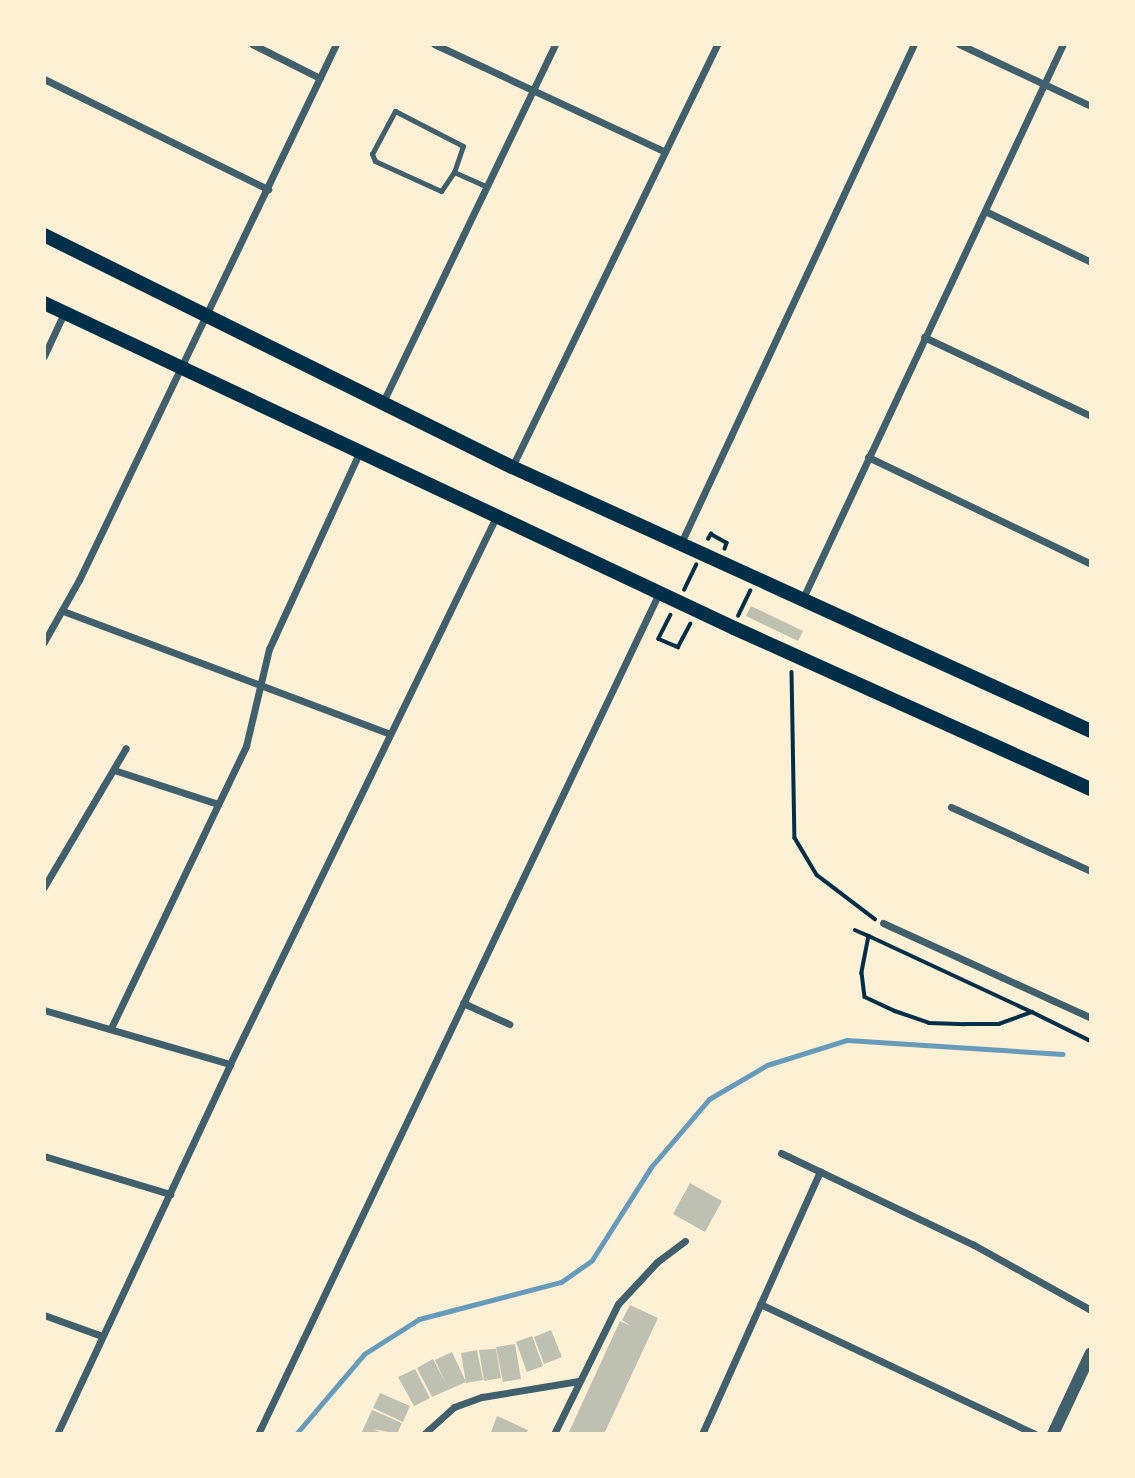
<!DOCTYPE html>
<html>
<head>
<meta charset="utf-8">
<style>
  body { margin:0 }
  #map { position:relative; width:1135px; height:1478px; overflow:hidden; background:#fdf0d5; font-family:Commissioner,sans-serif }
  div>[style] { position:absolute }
  .stream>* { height:5px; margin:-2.5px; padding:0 2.5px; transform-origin:2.5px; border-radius:2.5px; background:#669bbc }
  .building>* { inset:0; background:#bec0b2 }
  .path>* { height:3.5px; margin:-1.75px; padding:0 1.75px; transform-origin:1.75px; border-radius:1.75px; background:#003049 }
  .service>* { height:5px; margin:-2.5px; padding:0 2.5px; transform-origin:2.5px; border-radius:2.5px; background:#3f606c }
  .minor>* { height:7px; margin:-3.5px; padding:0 3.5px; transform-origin:3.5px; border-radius:3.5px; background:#3f606c }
  .tertiary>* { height:12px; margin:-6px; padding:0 6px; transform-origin:6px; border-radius:6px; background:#3f606c }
  .secondary>* { height:14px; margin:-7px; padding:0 7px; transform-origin:7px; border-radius:7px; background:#003049 }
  span { translate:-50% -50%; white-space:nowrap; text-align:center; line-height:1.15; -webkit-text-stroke:5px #fdf0d5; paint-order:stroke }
  .frame { position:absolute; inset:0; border:46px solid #fdf0d5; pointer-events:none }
</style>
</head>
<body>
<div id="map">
  <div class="stream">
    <i style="left:296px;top:1434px;width:105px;rotate:-49.6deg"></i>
    <i style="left:364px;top:1354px;width:65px;rotate:-32.5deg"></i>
    <i style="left:419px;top:1319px;width:147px;rotate:-14.6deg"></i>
    <i style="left:561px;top:1282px;width:38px;rotate:-35deg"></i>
    <i style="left:592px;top:1260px;width:110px;rotate:-57.6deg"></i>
    <i style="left:651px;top:1167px;width:89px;rotate:-49.5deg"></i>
    <i style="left:709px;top:1099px;width:67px;rotate:-30.4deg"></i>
    <i style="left:767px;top:1065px;width:84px;rotate:-17.4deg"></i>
    <i style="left:847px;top:1040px;width:216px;rotate:3.7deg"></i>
  </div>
  <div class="building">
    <i style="clip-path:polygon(751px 606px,803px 631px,798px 641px,746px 616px)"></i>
    <i style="clip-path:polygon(690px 1183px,722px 1201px,705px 1232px,673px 1214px)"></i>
    <i style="clip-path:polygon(630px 1305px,658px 1318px,604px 1434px,568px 1434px,620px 1321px,631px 1326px,622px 1320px)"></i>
    <i style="clip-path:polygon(551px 1330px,562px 1357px,544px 1364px,534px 1337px)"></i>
    <i style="clip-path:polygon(532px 1336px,543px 1366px,527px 1372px,516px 1342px)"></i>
    <i style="clip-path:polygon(515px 1344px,521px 1379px,503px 1382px,496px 1347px)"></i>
    <i style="clip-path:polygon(496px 1349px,501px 1378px,484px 1381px,479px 1350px)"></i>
    <i style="clip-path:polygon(477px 1350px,483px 1380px,466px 1383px,461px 1353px)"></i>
    <i style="clip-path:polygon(452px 1352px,466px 1382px,432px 1397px,417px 1368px,433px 1359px,445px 1382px,435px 1360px)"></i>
    <i style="clip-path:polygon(415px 1369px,430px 1398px,414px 1406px,398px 1377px)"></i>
    <i style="clip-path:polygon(380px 1393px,410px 1406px,403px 1422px,373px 1408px)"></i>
    <i style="clip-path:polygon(372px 1410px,402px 1423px,397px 1434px,374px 1429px,383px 1434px,361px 1434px)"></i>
    <i style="clip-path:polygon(497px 1416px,528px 1430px,526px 1434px,491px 1432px)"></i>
  </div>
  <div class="path">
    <i style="left:708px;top:539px;width:6px;rotate:-59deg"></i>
    <i style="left:711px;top:534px;width:18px;rotate:29deg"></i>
    <i style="left:727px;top:543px;width:6px;rotate:108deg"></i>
    <i style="left:684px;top:590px;width:28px;rotate:-64deg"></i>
    <i style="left:671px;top:615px;width:27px;rotate:117deg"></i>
    <i style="left:659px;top:639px;width:21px;rotate:23deg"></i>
    <i style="left:678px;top:647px;width:26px;rotate:-62deg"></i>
    <i style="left:738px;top:616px;width:28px;rotate:-64deg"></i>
    <i style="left:792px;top:672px;width:166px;rotate:89deg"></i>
    <i style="left:795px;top:838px;width:43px;rotate:59.3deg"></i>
    <i style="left:817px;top:875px;width:73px;rotate:37.2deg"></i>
    <i style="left:855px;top:930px;width:15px;rotate:23deg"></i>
    <i style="left:869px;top:936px;width:38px;rotate:101deg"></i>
    <i style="left:862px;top:973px;width:24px;rotate:83deg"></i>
    <i style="left:865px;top:997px;width:33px;rotate:25deg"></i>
    <i style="left:895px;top:1011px;width:36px;rotate:19deg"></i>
    <i style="left:929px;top:1023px;width:36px;rotate:2deg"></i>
    <i style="left:965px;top:1024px;width:34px"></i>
    <i style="left:999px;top:1024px;width:35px;rotate:-20deg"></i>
    <i style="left:1032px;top:1012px;width:66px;rotate:26.2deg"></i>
    <i style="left:869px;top:936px;width:180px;rotate:25deg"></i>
  </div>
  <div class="service">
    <i style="left:395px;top:111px;width:76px;rotate:27.2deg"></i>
    <i style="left:463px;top:146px;width:28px;rotate:109deg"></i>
    <i style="left:454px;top:172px;width:23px;rotate:124deg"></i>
    <i style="left:441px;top:191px;width:72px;rotate:-155.6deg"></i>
    <i style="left:375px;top:161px;width:8px;rotate:-113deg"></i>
    <i style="left:372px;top:154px;width:49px;rotate:-61.9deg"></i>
    <i style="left:454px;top:172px;width:36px;rotate:24deg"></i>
  </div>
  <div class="minor">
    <i style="left:252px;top:44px;width:76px;rotate:26.6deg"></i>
    <i style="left:434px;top:44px;width:253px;rotate:25deg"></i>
    <i style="left:959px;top:44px;width:146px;rotate:25.2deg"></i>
    <i style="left:44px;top:79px;width:250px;rotate:26.2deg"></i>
    <i style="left:985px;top:211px;width:118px;rotate:25.7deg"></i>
    <i style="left:924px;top:337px;width:185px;rotate:25.3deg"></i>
    <i style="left:44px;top:356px;width:47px;rotate:-65.1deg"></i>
    <i style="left:382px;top:404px;width:399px;rotate:-64.3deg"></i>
    <i style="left:868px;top:457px;width:247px;rotate:25.6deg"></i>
    <i style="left:512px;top:467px;width:470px;rotate:-64.1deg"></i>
    <i style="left:681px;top:543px;width:551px;rotate:-64.97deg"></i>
    <i style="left:803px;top:598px;width:612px;rotate:-64.86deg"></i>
    <i style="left:63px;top:611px;width:349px;rotate:20.6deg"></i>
    <i style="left:44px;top:642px;width:71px;rotate:-60.6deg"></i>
    <i style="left:79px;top:580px;width:594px;rotate:-64.38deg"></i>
    <i style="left:114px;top:770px;width:109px;rotate:18.1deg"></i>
    <i style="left:951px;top:807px;width:154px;rotate:24.6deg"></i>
    <i style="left:44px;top:887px;width:161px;rotate:-59.5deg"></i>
    <i style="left:883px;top:923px;width:229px;rotate:24.5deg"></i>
    <i style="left:463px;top:1003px;width:51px;rotate:24.5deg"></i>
    <i style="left:44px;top:1010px;width:194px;rotate:16.2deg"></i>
    <i style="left:111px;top:1028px;width:313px;rotate:-64.4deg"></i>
    <i style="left:246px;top:746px;width:100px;rotate:-76.7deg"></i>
    <i style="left:269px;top:649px;width:216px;rotate:-65.3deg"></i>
    <i style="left:781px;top:1153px;width:214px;rotate:25.5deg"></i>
    <i style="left:974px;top:1245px;width:134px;rotate:29.1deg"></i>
    <i style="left:44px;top:1156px;width:132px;rotate:16.8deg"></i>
    <i style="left:760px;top:1304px;width:304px;rotate:25.3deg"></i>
    <i style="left:44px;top:1315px;width:62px;rotate:19.9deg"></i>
    <i style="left:57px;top:1434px;width:408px;rotate:-64.9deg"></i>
    <i style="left:230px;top:1064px;width:608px;rotate:-64.07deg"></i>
    <i style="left:258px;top:1434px;width:932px;rotate:-64.51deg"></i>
    <i style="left:424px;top:1434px;width:40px;rotate:-42deg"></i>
    <i style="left:454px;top:1407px;width:30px;rotate:-20deg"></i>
    <i style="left:482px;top:1397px;width:98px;rotate:-9.4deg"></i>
    <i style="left:554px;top:1434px;width:145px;rotate:-63.8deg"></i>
    <i style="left:618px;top:1304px;width:57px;rotate:-47.1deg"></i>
    <i style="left:657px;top:1262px;width:35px;rotate:-37deg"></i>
    <i style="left:702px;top:1434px;width:288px;rotate:-65.8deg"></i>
  </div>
  <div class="tertiary">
    <i style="left:1053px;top:1434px;width:89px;rotate:-64.9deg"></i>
  </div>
  <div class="secondary">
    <i style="left:44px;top:235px;width:522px;rotate:26.37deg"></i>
    <i style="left:512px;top:467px;width:636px;rotate:24.51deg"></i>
    <i style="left:44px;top:303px;width:763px;rotate:25.22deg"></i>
    <i style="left:734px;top:628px;width:392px;rotate:24.3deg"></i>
  </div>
  <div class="frame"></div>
</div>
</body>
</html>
